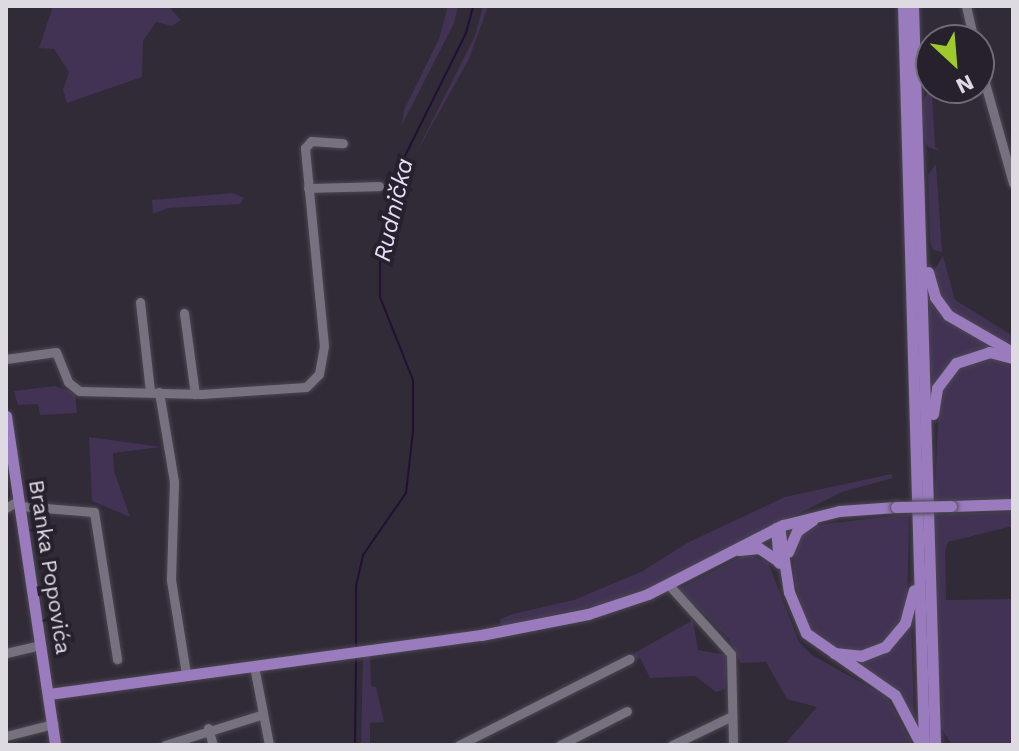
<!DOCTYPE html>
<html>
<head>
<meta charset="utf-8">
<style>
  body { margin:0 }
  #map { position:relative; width:1019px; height:751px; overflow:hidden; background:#302b36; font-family:"Work Sans",sans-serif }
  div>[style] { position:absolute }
  .green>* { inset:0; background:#423354 }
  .stream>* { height:2px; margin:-1px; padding:0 1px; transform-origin:1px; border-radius:1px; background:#221034 }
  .roads { filter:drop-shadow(0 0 2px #4b4751) drop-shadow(0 0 2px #4b4751) }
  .minor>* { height:9px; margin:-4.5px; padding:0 4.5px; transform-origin:4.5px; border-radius:4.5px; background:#77717f }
  .major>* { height:11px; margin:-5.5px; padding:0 5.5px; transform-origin:5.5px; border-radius:5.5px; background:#9a7bbd }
  .bridges { filter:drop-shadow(0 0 2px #4b4751) drop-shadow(0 0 2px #4b4751) }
  .major-bridge>* { height:11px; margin:-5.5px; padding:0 5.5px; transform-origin:5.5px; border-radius:5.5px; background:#9a7bbd }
  span { translate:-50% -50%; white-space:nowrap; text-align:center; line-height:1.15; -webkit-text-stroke:8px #26212c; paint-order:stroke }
  .street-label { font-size:22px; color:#dddae2 }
  .water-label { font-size:24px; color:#e8dcf8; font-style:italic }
  .frame { position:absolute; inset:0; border:8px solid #dddae2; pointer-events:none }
  .north { position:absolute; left:915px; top:24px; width:80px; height:80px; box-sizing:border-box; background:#26212c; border:2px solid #6f6b75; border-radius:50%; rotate:154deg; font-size:22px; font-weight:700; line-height:32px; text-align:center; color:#dddae2 }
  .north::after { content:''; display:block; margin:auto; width:28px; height:36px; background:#9eca2e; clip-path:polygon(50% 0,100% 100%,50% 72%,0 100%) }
</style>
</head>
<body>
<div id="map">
  <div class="green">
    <i style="clip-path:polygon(53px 6px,168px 6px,181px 20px,172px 26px,156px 22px,143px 41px,142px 77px,67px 103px,63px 90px,69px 72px,54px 49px,39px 48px)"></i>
    <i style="clip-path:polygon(448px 6px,458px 6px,454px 23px,402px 125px,404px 110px,439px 39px)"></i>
    <i style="clip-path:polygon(483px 6px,488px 6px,469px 59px,414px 157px,475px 36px)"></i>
    <i style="clip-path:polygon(931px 85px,944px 88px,944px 93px,932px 94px,935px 147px,940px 151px,928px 147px,924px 139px,922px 104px)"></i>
    <i style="clip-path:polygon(935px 165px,936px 165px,942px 252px,933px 250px,930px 241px,928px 175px)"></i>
    <i style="clip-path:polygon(233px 193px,244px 198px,240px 204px,168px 208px,153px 214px,152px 200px)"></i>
    <i style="clip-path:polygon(943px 256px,955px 300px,1013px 336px,1013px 350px,945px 308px,932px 273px)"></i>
    <i style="clip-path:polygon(928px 287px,935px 302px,1003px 350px,975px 351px,931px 388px)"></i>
    <i style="clip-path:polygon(990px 355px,1013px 363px,1013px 499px,935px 501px,939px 390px,961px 364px)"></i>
    <i style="clip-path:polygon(55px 386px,75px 393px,77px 413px,40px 415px,38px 404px,18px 405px,14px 391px)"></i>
    <i style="clip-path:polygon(89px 437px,161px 447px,113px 453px,114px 471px,130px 517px,92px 501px)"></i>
    <i style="clip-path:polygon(891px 474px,893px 478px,842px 492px,631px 598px,501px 626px,500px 619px,513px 614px,574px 600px,643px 571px,687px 543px,785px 497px)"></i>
    <i style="clip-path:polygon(1013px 512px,1013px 526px,948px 542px,945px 550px,946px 600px,1013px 599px,1013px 745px,952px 745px,938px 723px,935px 514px)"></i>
    <i style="clip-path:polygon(909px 514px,907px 608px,889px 639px,862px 652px,839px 651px,813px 633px,806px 620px,794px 581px,793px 544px,806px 528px,817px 525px)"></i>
    <i style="clip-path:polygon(746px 554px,768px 562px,799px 642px,812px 655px,887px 697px,913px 745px,784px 745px,817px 707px,787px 699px,766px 662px,741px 663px,729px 639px,679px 589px)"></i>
    <i style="clip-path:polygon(911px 618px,914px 720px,908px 709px,843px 660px,870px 657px)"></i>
    <i style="clip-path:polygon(693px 620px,698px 650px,727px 655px,725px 689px,716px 692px,695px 676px,650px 678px,640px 658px,634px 660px,631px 655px)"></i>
    <i style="clip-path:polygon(370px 656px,371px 686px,376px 687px,384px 722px,370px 723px,370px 745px,361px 745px,363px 657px)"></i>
  </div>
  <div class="stream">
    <i style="left:356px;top:648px;width:62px;rotate:-90deg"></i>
    <i style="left:356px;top:586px;width:32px;rotate:-77deg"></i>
    <i style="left:363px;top:555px;width:75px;rotate:-55.3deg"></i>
    <i style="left:406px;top:493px;width:61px;rotate:-83.5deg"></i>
    <i style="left:413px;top:432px;width:52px;rotate:-90deg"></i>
    <i style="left:413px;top:380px;width:89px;rotate:-111.7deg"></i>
    <i style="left:380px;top:297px;width:49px;rotate:-90deg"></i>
    <i style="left:380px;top:248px;width:84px;rotate:-76.3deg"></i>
    <i style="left:400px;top:166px;width:148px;rotate:-63.6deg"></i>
    <i style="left:466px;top:33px;width:28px;rotate:-75deg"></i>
    <i style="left:355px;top:745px;width:87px;rotate:-89.3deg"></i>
  </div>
  <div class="roads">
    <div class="minor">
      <i style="left:966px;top:6px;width:35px;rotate:77deg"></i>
      <i style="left:979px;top:62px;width:126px;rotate:74.3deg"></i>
      <i style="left:308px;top:188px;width:71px;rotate:-1.6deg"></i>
      <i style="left:140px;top:302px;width:90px;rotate:83.6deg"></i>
      <i style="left:184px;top:313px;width:82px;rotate:82.3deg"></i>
      <i style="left:6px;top:359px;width:50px;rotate:-8deg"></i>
      <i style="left:56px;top:352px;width:32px;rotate:68deg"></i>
      <i style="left:68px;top:382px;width:14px;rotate:39deg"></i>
      <i style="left:79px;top:391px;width:122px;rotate:1.4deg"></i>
      <i style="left:201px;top:394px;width:105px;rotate:-3.8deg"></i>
      <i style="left:306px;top:387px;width:18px;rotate:-45deg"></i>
      <i style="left:319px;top:374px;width:28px;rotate:-80deg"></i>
      <i style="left:324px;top:346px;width:199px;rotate:-95.5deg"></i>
      <i style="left:305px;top:148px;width:9px;rotate:-49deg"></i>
      <i style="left:311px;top:141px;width:32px;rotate:4deg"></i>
      <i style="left:159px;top:392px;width:91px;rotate:80.5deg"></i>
      <i style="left:174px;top:482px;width:98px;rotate:91.8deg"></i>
      <i style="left:171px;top:580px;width:95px;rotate:80.9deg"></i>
      <i style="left:20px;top:506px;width:74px;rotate:4.6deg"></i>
      <i style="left:94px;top:512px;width:149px;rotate:81.1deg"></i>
      <i style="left:6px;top:508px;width:15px;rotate:-32deg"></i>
      <i style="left:668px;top:584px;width:94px;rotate:48deg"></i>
      <i style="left:731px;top:654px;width:91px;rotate:88.7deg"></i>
      <i style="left:6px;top:653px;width:36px;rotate:-13deg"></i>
      <i style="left:254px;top:666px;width:80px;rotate:79.2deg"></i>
      <i style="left:208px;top:728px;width:18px;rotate:74deg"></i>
      <i style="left:6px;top:736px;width:49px;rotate:-14.3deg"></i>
      <i style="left:165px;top:745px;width:101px;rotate:-17.4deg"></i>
      <i style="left:459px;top:745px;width:191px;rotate:-26.8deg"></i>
      <i style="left:560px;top:745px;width:75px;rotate:-26.9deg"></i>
      <i style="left:672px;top:745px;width:67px;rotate:-25.8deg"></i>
    </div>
    <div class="major">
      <i style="left:903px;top:6px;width:739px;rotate:88.37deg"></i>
      <i style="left:913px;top:6px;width:739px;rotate:88.29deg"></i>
      <i style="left:928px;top:272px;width:26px;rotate:74deg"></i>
      <i style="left:935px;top:297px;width:22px;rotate:54deg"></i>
      <i style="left:948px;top:315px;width:74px;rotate:30deg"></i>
      <i style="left:933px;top:414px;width:26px;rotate:-81deg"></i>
      <i style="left:937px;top:388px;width:31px;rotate:-53deg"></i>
      <i style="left:956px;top:363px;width:35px;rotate:-18deg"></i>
      <i style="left:989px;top:352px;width:25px;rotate:14deg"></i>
      <i style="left:6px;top:416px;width:333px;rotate:81.5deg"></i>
      <i style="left:951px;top:506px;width:62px;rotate:-1.8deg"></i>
      <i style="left:779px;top:527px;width:66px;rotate:81.3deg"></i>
      <i style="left:789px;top:592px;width:44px;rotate:67.5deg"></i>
      <i style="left:806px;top:633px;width:108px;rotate:34.9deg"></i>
      <i style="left:895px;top:695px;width:52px;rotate:62.4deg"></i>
      <i style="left:776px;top:528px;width:35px;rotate:85deg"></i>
      <i style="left:739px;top:550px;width:20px;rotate:-6deg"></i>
      <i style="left:759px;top:548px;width:23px;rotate:34deg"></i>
      <i style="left:788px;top:552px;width:23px;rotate:-67deg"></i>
      <i style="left:797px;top:531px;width:19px;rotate:-35deg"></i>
      <i style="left:834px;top:653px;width:27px;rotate:6deg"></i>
      <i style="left:861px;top:656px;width:26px;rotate:-21deg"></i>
      <i style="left:885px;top:647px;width:31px;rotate:-50deg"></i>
      <i style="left:905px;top:623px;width:34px;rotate:-75deg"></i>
      <i style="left:49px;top:694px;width:436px;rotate:-7.8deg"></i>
      <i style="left:481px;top:635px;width:109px;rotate:-11.1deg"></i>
      <i style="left:588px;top:614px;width:63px;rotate:-18.4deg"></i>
      <i style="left:648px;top:594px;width:152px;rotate:-27.1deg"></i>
      <i style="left:783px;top:525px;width:58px;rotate:-14deg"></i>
      <i style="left:839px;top:511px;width:57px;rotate:-4deg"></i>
    </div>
  </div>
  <div class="bridges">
    <div class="major-bridge">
      <i style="left:896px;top:507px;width:55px;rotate:-1deg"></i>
    </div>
  </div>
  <div class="street-label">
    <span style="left:50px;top:567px;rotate:81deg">Branka Popovića</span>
  </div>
  <div class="water-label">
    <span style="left:394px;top:210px;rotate:-77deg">Rudnička</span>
  </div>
  <div class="frame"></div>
  <div class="north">N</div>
</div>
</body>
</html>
